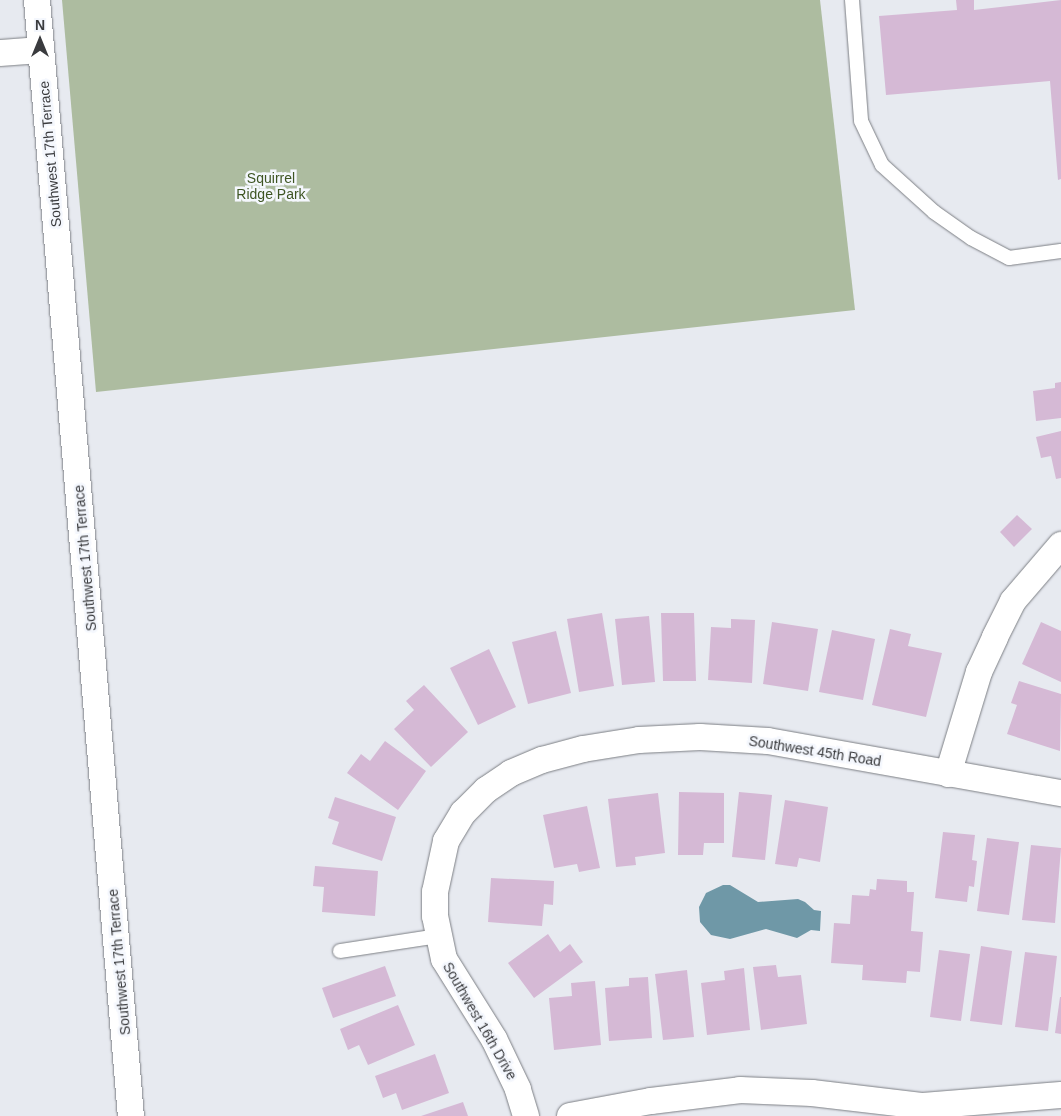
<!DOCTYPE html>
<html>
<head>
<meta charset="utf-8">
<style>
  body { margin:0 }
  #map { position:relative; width:1061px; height:1116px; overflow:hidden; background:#e7eaf0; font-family:Arial,sans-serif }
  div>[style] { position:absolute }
  .green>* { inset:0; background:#adbca0 }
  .water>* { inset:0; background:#6f98a7 }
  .building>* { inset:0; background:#d5b9d5 }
  .roads { filter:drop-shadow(0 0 1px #7c7f84) drop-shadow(0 0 1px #7c7f84) }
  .service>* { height:14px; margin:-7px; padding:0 7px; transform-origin:7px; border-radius:7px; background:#fff }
  .minor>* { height:26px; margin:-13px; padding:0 13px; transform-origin:13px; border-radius:13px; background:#fff }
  span { translate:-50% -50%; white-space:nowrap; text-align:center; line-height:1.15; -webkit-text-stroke:5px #f4f7fd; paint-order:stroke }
  .street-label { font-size:14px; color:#3a3b3e }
  .park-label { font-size:14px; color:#3e5523 }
  .north { position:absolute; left:15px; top:15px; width:50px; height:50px; -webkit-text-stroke:4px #f4f7fd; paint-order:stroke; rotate:0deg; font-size:14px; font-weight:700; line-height:20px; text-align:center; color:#3a3b3e }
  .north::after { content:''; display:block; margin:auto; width:18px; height:22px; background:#3a3b3e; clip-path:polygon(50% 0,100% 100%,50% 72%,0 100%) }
</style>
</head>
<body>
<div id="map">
  <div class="green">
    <i style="clip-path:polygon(62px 0,820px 0,855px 310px,96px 392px)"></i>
  </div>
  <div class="water">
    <i style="clip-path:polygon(723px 885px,730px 885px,758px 902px,798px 899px,805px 902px,814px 910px,821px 911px,820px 931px,811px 930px,797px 938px,766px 929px,730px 939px,711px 935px,700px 922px,699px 907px,706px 893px)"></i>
  </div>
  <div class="building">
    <i style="clip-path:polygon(956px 0,974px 0,974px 10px,1061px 0,1061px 179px,1058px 180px,1050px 81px,886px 95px,879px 16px,957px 10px)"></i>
    <i style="clip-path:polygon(1061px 382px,1061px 418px,1036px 421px,1033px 391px,1055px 388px,1055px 383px)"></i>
    <i style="clip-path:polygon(1061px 431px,1061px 478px,1056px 479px,1051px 456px,1041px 458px,1036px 437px)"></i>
    <i style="clip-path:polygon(1017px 515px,1032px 529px,1014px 547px,1000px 532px)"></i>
    <i style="clip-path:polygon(602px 613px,614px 686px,579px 692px,567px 619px)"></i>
    <i style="clip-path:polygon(661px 613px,694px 613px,696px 681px,663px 681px)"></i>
    <i style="clip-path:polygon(649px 616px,655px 682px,622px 685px,615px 619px)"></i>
    <i style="clip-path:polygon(731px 619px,755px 620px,752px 683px,708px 680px,711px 627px,731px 628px)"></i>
    <i style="clip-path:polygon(772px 622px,818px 629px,808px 691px,763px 684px)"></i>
    <i style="clip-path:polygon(1041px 622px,1061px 631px,1061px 682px,1022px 664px)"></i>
    <i style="clip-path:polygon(890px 629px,911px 634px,908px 646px,942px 653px,926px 717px,872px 705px)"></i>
    <i style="clip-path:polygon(832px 630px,875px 639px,863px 700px,819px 692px)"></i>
    <i style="clip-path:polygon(556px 631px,571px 693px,528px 704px,512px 642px)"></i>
    <i style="clip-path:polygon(489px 649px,516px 707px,478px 725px,450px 668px)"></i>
    <i style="clip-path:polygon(1019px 681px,1061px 694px,1060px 751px,1007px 734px,1017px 705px,1011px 703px)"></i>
    <i style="clip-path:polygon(424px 685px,468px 732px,431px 767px,394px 729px,414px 710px,406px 701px)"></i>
    <i style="clip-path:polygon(385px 741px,426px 771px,398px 810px,347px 773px,361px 754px,370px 761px)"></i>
    <i style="clip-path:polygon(679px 792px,724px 793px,724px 843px,704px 843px,703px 855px,678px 855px)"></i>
    <i style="clip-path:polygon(739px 792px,772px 795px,765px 860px,732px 857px)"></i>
    <i style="clip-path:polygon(658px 793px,665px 853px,635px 857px,636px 865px,616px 867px,608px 799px)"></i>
    <i style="clip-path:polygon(335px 797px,396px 817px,382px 861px,332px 844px,339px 822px,328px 818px)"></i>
    <i style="clip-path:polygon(785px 800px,828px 807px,820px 862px,799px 858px,797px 867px,775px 864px)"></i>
    <i style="clip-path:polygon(587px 806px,600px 868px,579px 872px,577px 864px,554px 868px,543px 815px)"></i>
    <i style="clip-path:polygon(943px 832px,975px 835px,972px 860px,977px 861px,974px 887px,969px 886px,967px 902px,935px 898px)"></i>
    <i style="clip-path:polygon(987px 838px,1019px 842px,1009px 915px,977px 911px)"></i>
    <i style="clip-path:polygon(1031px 845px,1061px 848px,1055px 923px,1022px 920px)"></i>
    <i style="clip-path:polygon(315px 866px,378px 871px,375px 916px,322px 912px,324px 887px,313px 886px)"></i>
    <i style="clip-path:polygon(491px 878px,554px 881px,553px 905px,544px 904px,542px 926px,488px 922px)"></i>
    <i style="clip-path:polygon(877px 879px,907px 881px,907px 892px,914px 892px,911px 931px,923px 932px,920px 972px,907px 971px,906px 983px,862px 980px,863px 965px,831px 963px,834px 923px,850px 924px,852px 895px,869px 896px,870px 889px,876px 890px)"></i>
    <i style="clip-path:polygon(548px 934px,560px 952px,570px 944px,583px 962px,534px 998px,508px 963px)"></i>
    <i style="clip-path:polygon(981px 946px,1012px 951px,1002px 1025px,970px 1021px)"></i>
    <i style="clip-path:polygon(939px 950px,970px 954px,961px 1021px,930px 1017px)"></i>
    <i style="clip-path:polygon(1025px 952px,1057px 956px,1048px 1031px,1015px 1027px)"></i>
    <i style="clip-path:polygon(776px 965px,778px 977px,801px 975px,807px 1024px,761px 1030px,753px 967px)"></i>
    <i style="clip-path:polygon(385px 966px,396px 996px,333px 1018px,322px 988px)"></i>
    <i style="clip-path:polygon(744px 968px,750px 1030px,707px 1035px,701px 983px,725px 980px,724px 971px)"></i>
    <i style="clip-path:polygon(687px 970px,694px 1037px,663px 1040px,655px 974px)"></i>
    <i style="clip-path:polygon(648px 977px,652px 1038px,609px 1041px,605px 988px,629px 986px,629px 978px)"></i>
    <i style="clip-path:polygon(595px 981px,601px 1045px,554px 1050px,549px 998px,572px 996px,571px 983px)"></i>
    <i style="clip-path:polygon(1060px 997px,1061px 997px,1061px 1034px,1055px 1033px)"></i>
    <i style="clip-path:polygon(398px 1005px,415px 1045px,368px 1065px,359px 1045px,348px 1050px,340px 1029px)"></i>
    <i style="clip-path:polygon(435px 1054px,449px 1093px,402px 1110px,396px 1093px,383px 1098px,375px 1076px)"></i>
    <i style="clip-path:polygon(463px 1102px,468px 1116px,421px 1116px)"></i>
  </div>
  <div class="roads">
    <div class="service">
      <i style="left:852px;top:0;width:121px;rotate:85.7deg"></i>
      <i style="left:861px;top:121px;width:49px;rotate:64.5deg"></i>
      <i style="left:882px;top:165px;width:70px;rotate:42.1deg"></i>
      <i style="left:934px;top:212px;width:45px;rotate:35.1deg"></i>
      <i style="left:971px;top:238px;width:43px;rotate:27.8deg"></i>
      <i style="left:1009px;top:258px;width:52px;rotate:-7.7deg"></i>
      <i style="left:340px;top:951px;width:99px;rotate:-8.7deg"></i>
    </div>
    <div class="minor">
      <i style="left:37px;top:0;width:1120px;rotate:85.19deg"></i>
      <i style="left:0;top:53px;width:41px;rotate:-4.2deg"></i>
      <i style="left:948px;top:774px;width:107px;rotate:-73.1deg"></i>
      <i style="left:979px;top:672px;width:38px;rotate:-65deg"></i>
      <i style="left:995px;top:637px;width:40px;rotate:-63.4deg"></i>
      <i style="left:1013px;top:601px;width:74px;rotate:-49.4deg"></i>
      <i style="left:526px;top:1116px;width:28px;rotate:-107deg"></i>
      <i style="left:518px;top:1089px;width:55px;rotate:-115.6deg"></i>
      <i style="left:494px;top:1039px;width:94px;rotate:-122deg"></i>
      <i style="left:444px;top:959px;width:44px;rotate:-101.8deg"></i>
      <i style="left:435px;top:916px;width:24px;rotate:-90deg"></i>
      <i style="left:435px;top:892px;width:52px;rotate:-77.8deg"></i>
      <i style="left:446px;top:841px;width:33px;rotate:-59deg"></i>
      <i style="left:463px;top:813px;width:33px;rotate:-45deg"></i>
      <i style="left:486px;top:790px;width:30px;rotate:-34deg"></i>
      <i style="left:511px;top:773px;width:34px;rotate:-23deg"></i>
      <i style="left:542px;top:760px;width:42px;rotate:-15deg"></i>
      <i style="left:583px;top:749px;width:57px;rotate:-9.1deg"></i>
      <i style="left:639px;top:740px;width:61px;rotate:-2.8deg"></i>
      <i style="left:700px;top:737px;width:68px;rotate:3.4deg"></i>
      <i style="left:768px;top:741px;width:298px;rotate:10.1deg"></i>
      <i style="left:570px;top:1116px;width:82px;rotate:-10.5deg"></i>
      <i style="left:651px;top:1101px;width:90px;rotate:-7deg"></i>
      <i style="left:740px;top:1090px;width:72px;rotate:2.4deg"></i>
      <i style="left:812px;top:1093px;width:112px;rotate:6.7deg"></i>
      <i style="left:923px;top:1106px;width:138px;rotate:-4.6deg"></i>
    </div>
  </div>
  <div class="street-label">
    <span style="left:50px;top:154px;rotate:-95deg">Southwest 17th Terrace</span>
    <span style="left:85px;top:558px;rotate:-95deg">Southwest 17th Terrace</span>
    <span style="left:815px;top:751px;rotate:9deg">Southwest 45th Road</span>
    <span style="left:119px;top:962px;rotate:-95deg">Southwest 17th Terrace</span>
    <span style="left:480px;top:1021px;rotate:60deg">Southwest 16th Drive</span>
  </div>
  <div class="park-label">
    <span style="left:271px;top:186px">Squirrel<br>Ridge Park</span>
  </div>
  <div class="north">N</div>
</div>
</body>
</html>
